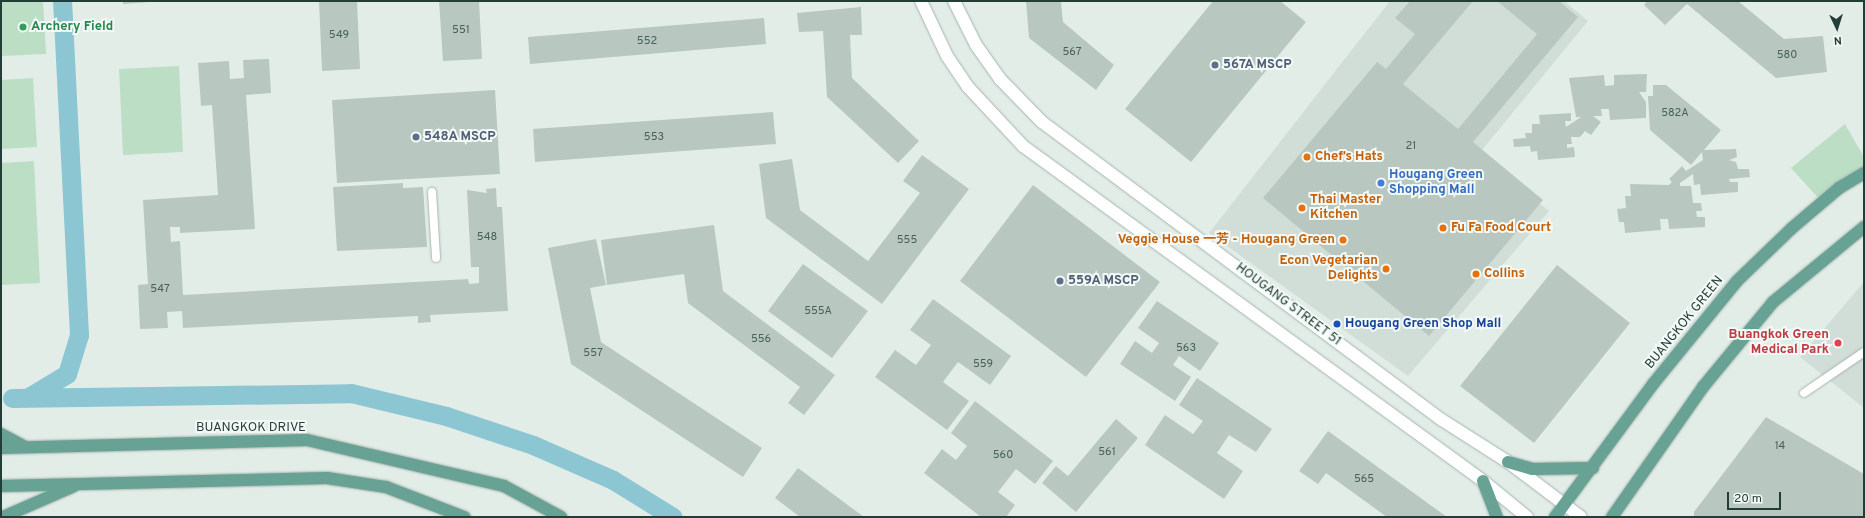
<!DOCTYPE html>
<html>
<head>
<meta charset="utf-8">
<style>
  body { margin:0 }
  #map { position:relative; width:1865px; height:518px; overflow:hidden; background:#e3ede8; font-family:Overpass,"Noto Sans SC",sans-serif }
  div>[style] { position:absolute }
  .built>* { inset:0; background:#d1ddd7 }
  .green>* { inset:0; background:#bcdec5 }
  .canal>* { height:19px; margin:-9.5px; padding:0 9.5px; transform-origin:9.5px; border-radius:9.5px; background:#8bc6d2 }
  .building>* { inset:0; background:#b8c8c1 }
  .roads { filter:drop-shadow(0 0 1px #a5b5af) drop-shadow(0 0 1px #a5b5af) }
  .lane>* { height:8px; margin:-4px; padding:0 4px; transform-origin:4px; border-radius:4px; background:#fff }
  .street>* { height:12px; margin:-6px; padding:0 6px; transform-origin:6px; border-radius:6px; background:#fff }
  .primary>* { height:12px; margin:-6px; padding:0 6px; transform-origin:6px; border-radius:6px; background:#67a294 }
  .dots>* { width:11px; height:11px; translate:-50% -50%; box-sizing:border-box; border:2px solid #f3f9f6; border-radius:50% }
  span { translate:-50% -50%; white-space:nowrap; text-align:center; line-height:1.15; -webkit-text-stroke:4px #f3f9f6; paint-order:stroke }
  .number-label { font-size:11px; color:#48605a }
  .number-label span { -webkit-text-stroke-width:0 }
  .leisure-label { font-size:13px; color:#27864d; font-weight:700 }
  .left { translate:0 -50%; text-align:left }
  .service-label { font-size:13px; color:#4e5e75; font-weight:700 }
  .food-label { font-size:13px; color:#c56008; font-weight:700 }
  .right { translate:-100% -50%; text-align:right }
  .shop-label { font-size:13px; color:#366cbe; font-weight:700 }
  .street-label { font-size:13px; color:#223e37 }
  .transit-label { font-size:13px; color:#164399; font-weight:700 }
  .health-label { font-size:13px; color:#be3a42; font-weight:700 }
  .frame { position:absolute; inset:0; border:2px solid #223e37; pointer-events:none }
  .north { position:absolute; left:1817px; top:8px; width:40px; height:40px; -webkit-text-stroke:3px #f3f9f6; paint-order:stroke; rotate:176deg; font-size:11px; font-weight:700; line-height:16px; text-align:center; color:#223e37 }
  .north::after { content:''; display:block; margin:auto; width:14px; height:18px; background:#223e37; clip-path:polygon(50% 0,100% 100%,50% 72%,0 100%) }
  .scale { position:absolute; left:1727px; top:492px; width:54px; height:18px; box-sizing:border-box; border:2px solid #223e37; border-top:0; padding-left:5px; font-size:12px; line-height:14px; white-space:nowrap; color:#223e37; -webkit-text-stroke:3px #f3f9f6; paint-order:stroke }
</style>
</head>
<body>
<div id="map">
  <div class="built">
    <i style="clip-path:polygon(1390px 1px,1564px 1px,1588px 21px,1478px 155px,1549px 211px,1408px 376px,1209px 233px)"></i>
    <i style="clip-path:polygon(1864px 282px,1864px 408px,1800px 357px)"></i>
  </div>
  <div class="green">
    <i style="clip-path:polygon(1px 1px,43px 1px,46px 54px,1px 56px)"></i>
    <i style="clip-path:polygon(179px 66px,183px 152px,123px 155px,119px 69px)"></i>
    <i style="clip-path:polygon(33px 78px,37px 147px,1px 149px,1px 80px)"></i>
    <i style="clip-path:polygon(1845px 124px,1864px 157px,1864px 171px,1821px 201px,1791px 168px)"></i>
    <i style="clip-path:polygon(34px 161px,40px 283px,1px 285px,1px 163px)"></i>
  </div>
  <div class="canal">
    <i style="left:29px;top:397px;width:44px;rotate:-31.2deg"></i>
    <i style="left:67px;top:374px;width:41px;rotate:-72.9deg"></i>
    <i style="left:79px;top:335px;width:334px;rotate:-92.9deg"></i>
    <i style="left:12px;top:398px;width:339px;rotate:-0.8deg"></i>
    <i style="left:351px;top:393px;width:98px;rotate:13.6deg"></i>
    <i style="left:446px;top:416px;width:92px;rotate:18.4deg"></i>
    <i style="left:533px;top:445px;width:87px;rotate:23.6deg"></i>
    <i style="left:613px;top:480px;width:70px;rotate:31.7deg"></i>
  </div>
  <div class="building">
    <i style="clip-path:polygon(123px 1px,149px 1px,149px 2px,123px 4px)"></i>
    <i style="clip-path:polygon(319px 1px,357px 1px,360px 69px,322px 71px)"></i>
    <i style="clip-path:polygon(439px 1px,479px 1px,482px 59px,443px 61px)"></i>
    <i style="clip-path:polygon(1026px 1px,1061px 1px,1063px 22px,1114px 65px,1096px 90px,1029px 38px)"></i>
    <i style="clip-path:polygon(1213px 1px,1280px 1px,1306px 22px,1191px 162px,1125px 109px)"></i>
    <i style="clip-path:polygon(1410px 1px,1473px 1px,1403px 84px,1458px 129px,1537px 34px,1497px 1px,1559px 1px,1578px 17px,1473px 142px,1543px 200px,1429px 336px,1263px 198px,1377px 62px,1386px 69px,1415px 34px,1395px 18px)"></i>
    <i style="clip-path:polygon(1647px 1px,1738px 1px,1784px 39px,1823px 36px,1827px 72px,1776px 78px,1687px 4px,1665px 25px,1644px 5px)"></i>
    <i style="clip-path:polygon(861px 7px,862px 35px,850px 35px,852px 78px,919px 141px,898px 163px,827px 97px,823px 31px,799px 32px,797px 13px)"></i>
    <i style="clip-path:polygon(764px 18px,766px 44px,530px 64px,528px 37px)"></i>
    <i style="clip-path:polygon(269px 59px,271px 93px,246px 95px,255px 229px,180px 233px,180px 227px,170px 227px,171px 242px,180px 241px,183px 295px,468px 279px,469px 284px,479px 283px,479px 267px,471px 267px,467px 190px,487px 193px,486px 189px,496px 188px,497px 207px,502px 207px,508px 311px,430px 315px,431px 322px,418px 323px,418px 316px,183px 328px,182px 311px,167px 312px,168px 328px,140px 329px,138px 285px,148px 284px,143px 200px,218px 195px,212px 105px,201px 106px,198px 63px,229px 61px,230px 79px,244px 78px,243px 60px)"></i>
    <i style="clip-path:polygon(1647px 74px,1646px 92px,1639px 92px,1646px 102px,1646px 118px,1610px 120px,1609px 109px,1601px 109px,1602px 116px,1593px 116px,1601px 122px,1591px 135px,1585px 131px,1580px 137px,1571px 137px,1572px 144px,1567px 144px,1567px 148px,1574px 147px,1575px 157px,1538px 160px,1537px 151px,1531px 152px,1530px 146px,1514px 147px,1513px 139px,1526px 138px,1525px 133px,1532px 133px,1532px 124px,1540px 124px,1539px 115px,1571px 113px,1571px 121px,1565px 121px,1566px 127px,1581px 117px,1576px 117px,1569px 78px,1604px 75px,1605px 86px,1614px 85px,1614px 75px)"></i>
    <i style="clip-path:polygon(1653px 85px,1666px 85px,1721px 130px,1704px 150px,1736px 149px,1737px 157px,1729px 160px,1736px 162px,1738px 169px,1749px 169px,1750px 177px,1729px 179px,1730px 182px,1738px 182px,1738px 192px,1701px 195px,1700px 184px,1694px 185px,1693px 174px,1680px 183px,1680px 186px,1691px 186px,1693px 203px,1701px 203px,1702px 211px,1696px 211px,1697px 217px,1705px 217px,1705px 227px,1669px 229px,1668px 219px,1660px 219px,1661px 230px,1625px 233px,1624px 222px,1619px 222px,1617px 209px,1626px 208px,1625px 196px,1631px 196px,1630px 184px,1669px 185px,1672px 182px,1669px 179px,1682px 166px,1686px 171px,1703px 160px,1702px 152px,1691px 165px,1650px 130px,1648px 96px,1653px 96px)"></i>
    <i style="clip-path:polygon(495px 90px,500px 174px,337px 183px,332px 100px)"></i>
    <i style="clip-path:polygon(773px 112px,776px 144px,535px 162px,533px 129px)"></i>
    <i style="clip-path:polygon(922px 155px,969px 189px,882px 304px,766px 218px,759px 164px,792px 159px,800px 210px,868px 261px,920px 193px,903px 181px)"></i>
    <i style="clip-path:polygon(403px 183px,403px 188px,423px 187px,427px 247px,337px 251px,333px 187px)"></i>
    <i style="clip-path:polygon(1033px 185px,1160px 282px,1086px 377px,960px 281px)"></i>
    <i style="clip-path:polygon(714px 225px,723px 291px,835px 375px,804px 415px,788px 403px,800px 387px,688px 303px,684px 274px,607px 285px,601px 240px)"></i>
    <i style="clip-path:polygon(596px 239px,606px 285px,590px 288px,601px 342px,762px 448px,743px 477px,571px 364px,548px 248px)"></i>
    <i style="clip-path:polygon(803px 264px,868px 311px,832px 358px,768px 311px)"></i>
    <i style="clip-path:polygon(1557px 265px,1630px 323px,1534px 443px,1460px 386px)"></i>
    <i style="clip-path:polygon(933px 299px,1011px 356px,990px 385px,958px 362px,943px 382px,969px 401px,947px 430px,875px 377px,895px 350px,916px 365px,931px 345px,910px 330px)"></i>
    <i style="clip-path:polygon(1157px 301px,1219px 343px,1200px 371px,1179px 356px,1173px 365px,1191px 377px,1175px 401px,1120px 364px,1135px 341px,1152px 353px,1159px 343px,1138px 328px)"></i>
    <i style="clip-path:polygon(1197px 378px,1272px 429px,1256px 452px,1229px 435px,1217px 453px,1243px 471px,1224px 499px,1145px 445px,1165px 415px,1193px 434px,1203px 421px,1179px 405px)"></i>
    <i style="clip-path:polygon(975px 401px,1053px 461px,1035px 484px,1016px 469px,998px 492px,1015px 505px,1006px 517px,981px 517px,924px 473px,942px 449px,956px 460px,967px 446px,951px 433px)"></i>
    <i style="clip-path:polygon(1766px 417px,1864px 474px,1864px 517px,1694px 517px,1694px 512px)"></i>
    <i style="clip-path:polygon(1116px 419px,1138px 438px,1076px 512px,1042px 483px,1056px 466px,1068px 476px)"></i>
    <i style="clip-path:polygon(1328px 431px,1447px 517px,1387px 517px,1326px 473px,1318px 484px,1299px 471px)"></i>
    <i style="clip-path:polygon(798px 468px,864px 517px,800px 517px,775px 498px)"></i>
  </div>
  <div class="roads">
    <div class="lane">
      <i style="left:432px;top:192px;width:66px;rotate:86.5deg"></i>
      <i style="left:1804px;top:393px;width:73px;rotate:-34.3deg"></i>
    </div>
    <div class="street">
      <i style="left:921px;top:1px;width:61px;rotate:64.7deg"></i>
      <i style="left:947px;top:56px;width:37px;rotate:56deg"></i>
      <i style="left:968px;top:87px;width:81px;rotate:47deg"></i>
      <i style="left:1023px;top:146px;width:569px;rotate:36.06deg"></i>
      <i style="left:1483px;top:481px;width:57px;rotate:39.3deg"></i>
      <i style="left:954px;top:1px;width:49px;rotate:63.4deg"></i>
      <i style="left:976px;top:45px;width:42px;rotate:54.8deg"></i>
      <i style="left:1000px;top:79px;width:60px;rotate:45.7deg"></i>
      <i style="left:1042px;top:122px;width:499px;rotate:36.7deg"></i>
      <i style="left:1442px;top:420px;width:78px;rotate:32.5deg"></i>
      <i style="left:1508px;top:462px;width:91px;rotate:37deg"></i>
    </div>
    <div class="primary">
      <i style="left:1px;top:434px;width:26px;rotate:28deg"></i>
      <i style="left:1px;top:448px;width:306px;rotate:-1.5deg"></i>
      <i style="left:307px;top:440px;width:202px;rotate:13.1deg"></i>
      <i style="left:504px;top:486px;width:65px;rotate:28.5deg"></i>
      <i style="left:1508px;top:462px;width:25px;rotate:16deg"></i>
      <i style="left:1532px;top:469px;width:61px;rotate:-0.9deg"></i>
      <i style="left:1483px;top:481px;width:39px;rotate:69deg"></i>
      <i style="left:1px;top:486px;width:326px;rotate:-1.4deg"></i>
      <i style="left:327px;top:478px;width:60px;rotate:8.7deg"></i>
      <i style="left:386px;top:487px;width:84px;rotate:21deg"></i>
      <i style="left:3px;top:517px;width:77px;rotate:-23.6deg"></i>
      <i style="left:1555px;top:517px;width:165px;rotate:-53.6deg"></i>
      <i style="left:1653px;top:384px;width:133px;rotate:-50.8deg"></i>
      <i style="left:1737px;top:281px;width:76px;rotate:-43.9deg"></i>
      <i style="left:1792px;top:228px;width:62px;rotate:-40.4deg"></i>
      <i style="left:1839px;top:188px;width:29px;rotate:-31deg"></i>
      <i style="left:1612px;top:517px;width:159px;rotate:-55deg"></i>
      <i style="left:1703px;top:387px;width:110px;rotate:-50.5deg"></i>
      <i style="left:1773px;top:302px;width:118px;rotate:-39.5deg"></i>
    </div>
  </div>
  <div class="dots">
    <i style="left:23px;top:27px;background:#2e9e5b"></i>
    <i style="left:1215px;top:65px;background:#5c6f8a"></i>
    <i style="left:416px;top:137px;background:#5c6f8a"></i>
    <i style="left:1307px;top:157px;background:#e8710a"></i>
    <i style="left:1381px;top:183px;background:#3f7fe0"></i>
    <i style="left:1302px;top:208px;background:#e8710a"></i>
    <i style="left:1443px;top:228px;background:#e8710a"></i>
    <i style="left:1343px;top:240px;background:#e8710a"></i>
    <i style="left:1386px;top:269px;background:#e8710a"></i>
    <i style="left:1476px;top:274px;background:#e8710a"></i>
    <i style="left:1060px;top:281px;background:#5c6f8a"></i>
    <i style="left:1337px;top:324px;background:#1a4fb4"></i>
    <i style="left:1838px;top:343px;background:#e0444e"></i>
  </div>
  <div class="number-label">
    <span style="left:461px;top:30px">551</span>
    <span style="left:339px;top:35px">549</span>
    <span style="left:647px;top:41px">552</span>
    <span style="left:1072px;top:52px">567</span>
    <span style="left:1787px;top:55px">580</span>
    <span style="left:1675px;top:113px">582A</span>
    <span style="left:654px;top:137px">553</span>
    <span style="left:1411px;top:146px">21</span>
    <span style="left:487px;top:237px">548</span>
    <span style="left:907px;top:240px">555</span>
    <span style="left:160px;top:289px">547</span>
    <span style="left:818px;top:311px">555A</span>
    <span style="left:761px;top:339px">556</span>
    <span style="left:1186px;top:348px">563</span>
    <span style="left:593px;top:353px">557</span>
    <span style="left:983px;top:364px">559</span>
    <span style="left:1780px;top:446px">14</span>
    <span style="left:1107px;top:452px">561</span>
    <span style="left:1003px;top:455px">560</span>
    <span style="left:1364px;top:479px">565</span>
  </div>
  <div class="leisure-label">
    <span class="left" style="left:31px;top:27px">Archery Field</span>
  </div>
  <div class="service-label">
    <span class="left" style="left:1223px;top:65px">567A MSCP</span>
    <span class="left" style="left:424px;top:137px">548A MSCP</span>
    <span class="left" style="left:1068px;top:281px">559A MSCP</span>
  </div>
  <div class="food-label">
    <span class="left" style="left:1315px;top:157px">Chef’s Hats</span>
    <span class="left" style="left:1310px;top:208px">Thai Master<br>Kitchen</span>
    <span class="left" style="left:1451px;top:228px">Fu Fa Food Court</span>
    <span class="right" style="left:1335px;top:240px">Veggie House 一芳 - Hougang Green</span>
    <span class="right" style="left:1378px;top:269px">Econ Vegetarian<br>Delights</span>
    <span class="left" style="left:1484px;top:274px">Collins</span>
  </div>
  <div class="shop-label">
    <span class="left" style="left:1389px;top:183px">Hougang Green<br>Shopping Mall</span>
  </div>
  <div class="street-label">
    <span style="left:1288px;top:305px;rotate:37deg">HOUGANG STREET 51</span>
    <span style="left:1685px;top:323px;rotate:-51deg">BUANGKOK GREEN</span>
    <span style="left:251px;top:428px">BUANGKOK DRIVE</span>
  </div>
  <div class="transit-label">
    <span class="left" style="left:1345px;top:324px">Hougang Green Shop Mall</span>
  </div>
  <div class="health-label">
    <span class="right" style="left:1829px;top:343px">Buangkok Green<br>Medical Park</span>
  </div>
  <div class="frame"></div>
  <div class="north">N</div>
  <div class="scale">20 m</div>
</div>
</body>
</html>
